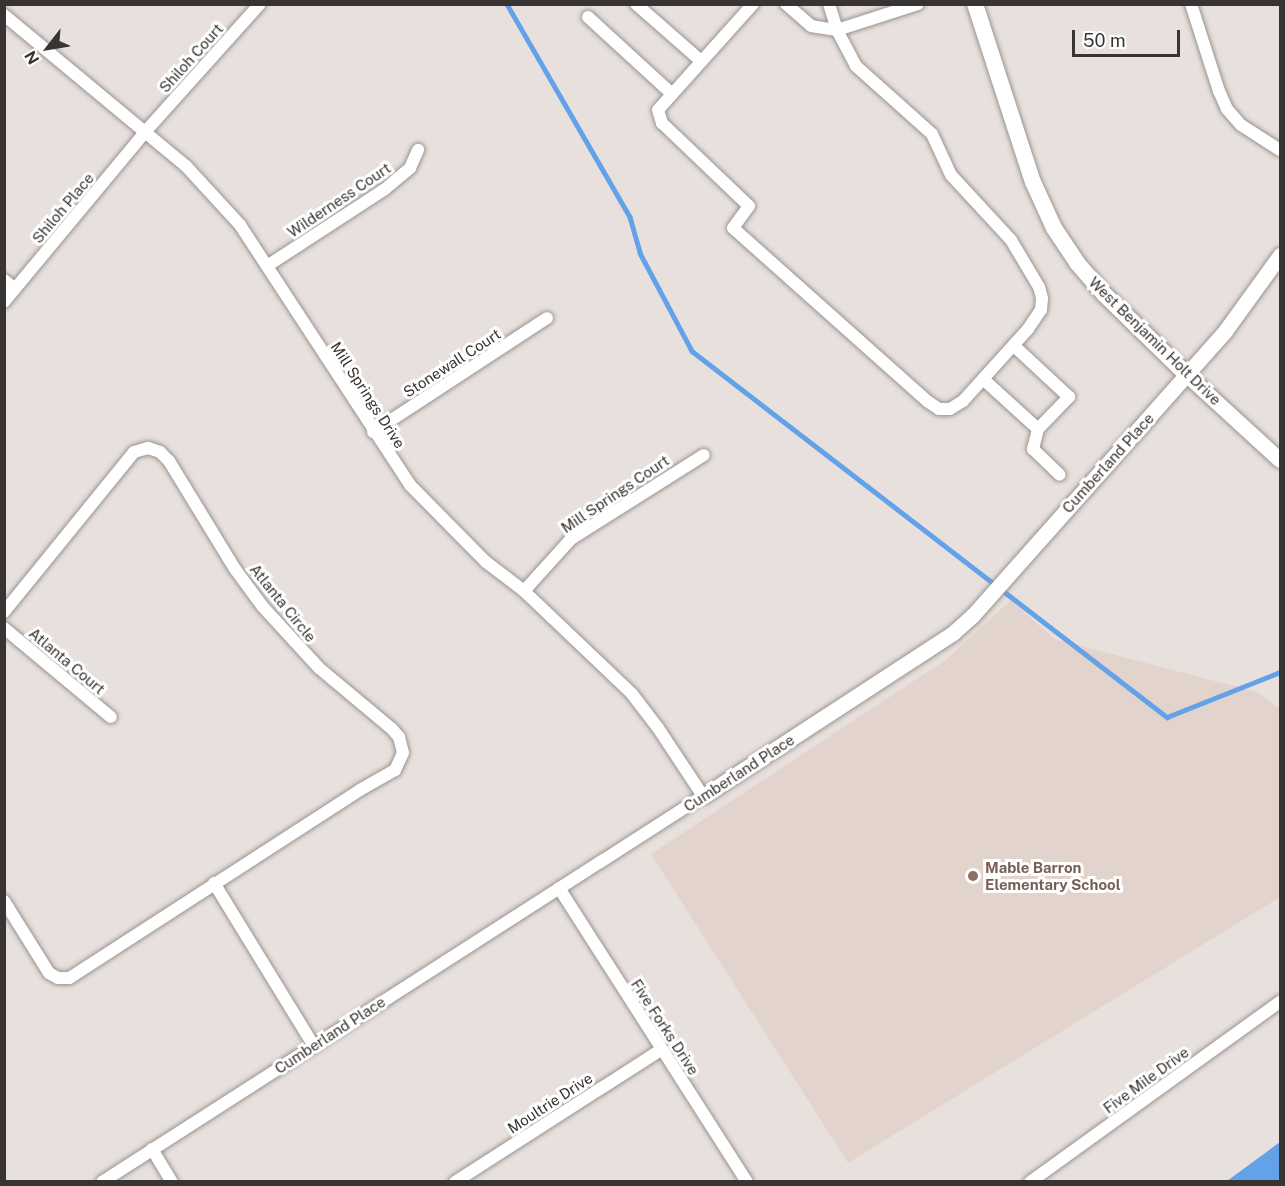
<!DOCTYPE html>
<html>
<head>
<meta charset="utf-8">
<style>
  body { margin:0 }
  #map { position:relative; width:1285px; height:1186px; overflow:hidden; background:#e7e0dc; font-family:"Public Sans",sans-serif }
  div>[style] { position:absolute }
  .built>* { inset:0; background:#e2d4cc }
  .water>* { inset:0; background:#63a2e9 }
  .stream>* { height:4.5px; margin:-2.25px; padding:0 2.25px; transform-origin:2.25px; border-radius:2.25px; background:#63a2e9 }
  .roads { filter:drop-shadow(0 0 2px #9a9390) drop-shadow(0 0 2px #9a9390) }
  .minor>* { height:12px; margin:-6px; padding:0 6px; transform-origin:6px; border-radius:6px; background:#fff }
  .tertiary>* { height:15px; margin:-7.5px; padding:0 7.5px; transform-origin:7.5px; border-radius:7.5px; background:#fff }
  .secondary>* { height:16px; margin:-8px; padding:0 8px; transform-origin:8px; border-radius:8px; background:#fff }
  .dots>* { width:16px; height:16px; translate:-50% -50%; box-sizing:border-box; border:3px solid #fff; border-radius:50% }
  span { translate:-50% -50%; white-space:nowrap; text-align:center; line-height:1.15; -webkit-text-stroke:6px #fff; paint-order:stroke }
  .street-label { font-size:15px; color:#373433 }
  .education-label { font-size:15px; color:#785e54; font-weight:700 }
  .left { translate:0 -50%; text-align:left }
  .frame { position:absolute; inset:0; border:6px solid #373433; pointer-events:none }
  .north { position:absolute; left:18px; top:18px; width:60px; height:60px; -webkit-text-stroke:4px #fff; paint-order:stroke; rotate:239deg; font-size:16px; font-weight:700; line-height:24px; text-align:center; color:#373433 }
  .north::after { content:''; display:block; margin:auto; width:21px; height:27px; background:#373433; clip-path:polygon(50% 0,100% 100%,50% 72%,0 100%) }
  .scale { position:absolute; left:1072px; top:30px; width:108px; height:27px; box-sizing:border-box; border:3px solid #373433; border-top:0; padding-left:8px; font-size:18px; line-height:21px; white-space:nowrap; color:#373433; -webkit-text-stroke:4px #fff; paint-order:stroke }
</style>
</head>
<body>
<div id="map">
  <div class="built">
    <i style="clip-path:polygon(1011px 600px,1054px 639px,1257px 692px,1280px 709px,1280px 897px,848px 1163px,651px 854px,947px 659px)"></i>
  </div>
  <div class="water">
    <i style="clip-path:polygon(1280px 1142px,1280px 1181px,1227px 1181px)"></i>
  </div>
  <div class="stream">
    <i style="left:507px;top:4px;width:246px;rotate:60deg"></i>
    <i style="left:630px;top:217px;width:37px;rotate:74deg"></i>
    <i style="left:640px;top:253px;width:111px;rotate:62deg"></i>
    <i style="left:692px;top:351px;width:600px;rotate:37.62deg"></i>
    <i style="left:1167px;top:717px;width:122px;rotate:-21.7deg"></i>
  </div>
  <div class="roads">
    <div class="minor">
      <i style="left:636px;top:4px;width:86px;rotate:41.2deg"></i>
      <i style="left:753px;top:4px;width:142px;rotate:131.9deg"></i>
      <i style="left:658px;top:110px;width:14px;rotate:73deg"></i>
      <i style="left:662px;top:123px;width:120px;rotate:43.7deg"></i>
      <i style="left:749px;top:206px;width:27px;rotate:126deg"></i>
      <i style="left:733px;top:228px;width:260px;rotate:41.7deg"></i>
      <i style="left:927px;top:401px;width:14px;rotate:34deg"></i>
      <i style="left:939px;top:409px;width:11px"></i>
      <i style="left:950px;top:409px;width:15px;rotate:-32deg"></i>
      <i style="left:963px;top:401px;width:97px;rotate:-47.9deg"></i>
      <i style="left:1028px;top:329px;width:23px;rotate:-56deg"></i>
      <i style="left:1041px;top:310px;width:12px;rotate:-85deg"></i>
      <i style="left:1042px;top:298px;width:11px;rotate:-105deg"></i>
      <i style="left:1039px;top:287px;width:55px;rotate:-120.8deg"></i>
      <i style="left:1011px;top:240px;width:88px;rotate:-132.7deg"></i>
      <i style="left:951px;top:175px;width:45px;rotate:-114.9deg"></i>
      <i style="left:932px;top:134px;width:102px;rotate:-138.2deg"></i>
      <i style="left:856px;top:66px;width:41px;rotate:-117.8deg"></i>
      <i style="left:837px;top:30px;width:27px;rotate:-107deg"></i>
      <i style="left:786px;top:4px;width:33px;rotate:41deg"></i>
      <i style="left:811px;top:26px;width:26px;rotate:9deg"></i>
      <i style="left:837px;top:30px;width:85px;rotate:-17.8deg"></i>
      <i style="left:1191px;top:4px;width:91px;rotate:72.2deg"></i>
      <i style="left:1219px;top:91px;width:20px;rotate:66deg"></i>
      <i style="left:1227px;top:109px;width:21px;rotate:49deg"></i>
      <i style="left:1241px;top:125px;width:46px;rotate:32.7deg"></i>
      <i style="left:4px;top:15px;width:236px;rotate:39.7deg"></i>
      <i style="left:186px;top:166px;width:80px;rotate:47.5deg"></i>
      <i style="left:240px;top:225px;width:311px;rotate:56.8deg"></i>
      <i style="left:410px;top:485px;width:108px;rotate:45.4deg"></i>
      <i style="left:486px;top:562px;width:48px;rotate:37.3deg"></i>
      <i style="left:524px;top:591px;width:149px;rotate:43.6deg"></i>
      <i style="left:632px;top:694px;width:43px;rotate:52.6deg"></i>
      <i style="left:658px;top:728px;width:82px;rotate:56.5deg"></i>
      <i style="left:703px;top:796px;width:714px;rotate:147.29deg"></i>
      <i style="left:588px;top:17px;width:114px;rotate:42.5deg"></i>
      <i style="left:267px;top:266px;width:141px;rotate:-33.1deg"></i>
      <i style="left:385px;top:189px;width:33px;rotate:-40deg"></i>
      <i style="left:410px;top:168px;width:20px;rotate:-66deg"></i>
      <i style="left:4px;top:280px;width:14px;rotate:39deg"></i>
      <i style="left:4px;top:302px;width:221px;rotate:-50.3deg"></i>
      <i style="left:145px;top:132px;width:172px;rotate:-48.1deg"></i>
      <i style="left:983px;top:379px;width:74px;rotate:42.3deg"></i>
      <i style="left:1038px;top:429px;width:45px;rotate:-45.9deg"></i>
      <i style="left:1069px;top:397px;width:76px;rotate:-137.1deg"></i>
      <i style="left:1038px;top:429px;width:21px;rotate:104deg"></i>
      <i style="left:1033px;top:449px;width:37px;rotate:44deg"></i>
      <i style="left:373px;top:432px;width:208px;rotate:-33.2deg"></i>
      <i style="left:524px;top:591px;width:70px;rotate:-47.9deg"></i>
      <i style="left:571px;top:539px;width:157px;rotate:-32.3deg"></i>
      <i style="left:4px;top:612px;width:206px;rotate:-50.9deg"></i>
      <i style="left:134px;top:452px;width:15px;rotate:-16deg"></i>
      <i style="left:148px;top:448px;width:13px;rotate:18deg"></i>
      <i style="left:160px;top:452px;width:13px;rotate:45deg"></i>
      <i style="left:169px;top:461px;width:127px;rotate:58.6deg"></i>
      <i style="left:235px;top:569px;width:47px;rotate:53.6deg"></i>
      <i style="left:263px;top:607px;width:83px;rotate:47.4deg"></i>
      <i style="left:319px;top:668px;width:95px;rotate:39.9deg"></i>
      <i style="left:392px;top:729px;width:11px;rotate:49deg"></i>
      <i style="left:399px;top:737px;width:16px;rotate:76deg"></i>
      <i style="left:403px;top:753px;width:19px;rotate:115deg"></i>
      <i style="left:395px;top:770px;width:40px;rotate:150.3deg"></i>
      <i style="left:360px;top:790px;width:346px;rotate:147.1deg"></i>
      <i style="left:69px;top:978px;width:11px;rotate:180deg"></i>
      <i style="left:58px;top:978px;width:10px;rotate:-151deg"></i>
      <i style="left:49px;top:973px;width:85px;rotate:-122deg"></i>
      <i style="left:4px;top:628px;width:139px;rotate:39.8deg"></i>
      <i style="left:214px;top:883px;width:191px;rotate:58.5deg"></i>
      <i style="left:559px;top:888px;width:349px;rotate:57.4deg"></i>
      <i style="left:152px;top:1149px;width:39px;rotate:59deg"></i>
      <i style="left:455px;top:1182px;width:246px;rotate:-32.7deg"></i>
      <i style="left:1030px;top:1182px;width:308px;rotate:-35.8deg"></i>
    </div>
    <div class="tertiary">
      <i style="left:1186px;top:374px;width:127px;rotate:42.5deg"></i>
      <i style="left:703px;top:796px;width:298px;rotate:-33.1deg"></i>
      <i style="left:953px;top:633px;width:27px;rotate:-42deg"></i>
      <i style="left:973px;top:615px;width:380px;rotate:-48.4deg"></i>
      <i style="left:1225px;top:331px;width:94px;rotate:-54.1deg"></i>
    </div>
    <div class="secondary">
      <i style="left:975px;top:4px;width:187px;rotate:72deg"></i>
      <i style="left:1033px;top:182px;width:51px;rotate:65.5deg"></i>
      <i style="left:1054px;top:228px;width:43px;rotate:56.3deg"></i>
      <i style="left:1078px;top:264px;width:40px;rotate:49deg"></i>
      <i style="left:1104px;top:294px;width:115px;rotate:44.3deg"></i>
    </div>
  </div>
  <div class="dots">
    <i style="left:973px;top:876px;background:#8d6e63"></i>
  </div>
  <div class="street-label">
    <span style="left:191px;top:58px;rotate:-48deg">Shiloh Court</span>
    <span style="left:339px;top:200px;rotate:-34deg">Wilderness Court</span>
    <span style="left:63px;top:208px;rotate:-50deg">Shiloh Place</span>
    <span style="left:1155px;top:341px;rotate:44deg">West Benjamin Holt Drive</span>
    <span style="left:452px;top:363px;rotate:-33deg">Stonewall Court</span>
    <span style="left:368px;top:395px;rotate:57deg">Mill Springs Drive</span>
    <span style="left:1108px;top:463px;rotate:-48deg">Cumberland Place</span>
    <span style="left:615px;top:494px;rotate:-34deg">Mill Springs Court</span>
    <span style="left:283px;top:603px;rotate:51deg">Atlanta Circle</span>
    <span style="left:67px;top:661px;rotate:40deg">Atlanta Court</span>
    <span style="left:739px;top:773px;rotate:-33deg">Cumberland Place</span>
    <span style="left:665px;top:1027px;rotate:57deg">Five Forks Drive</span>
    <span style="left:330px;top:1035px;rotate:-33deg">Cumberland Place</span>
    <span style="left:1146px;top:1080px;rotate:-36deg">Five Mile Drive</span>
    <span style="left:550px;top:1103px;rotate:-33deg">Moultrie Drive</span>
  </div>
  <div class="education-label">
    <span class="left" style="left:985px;top:876px">Mable Barron<br>Elementary School</span>
  </div>
  <div class="frame"></div>
  <div class="north">N</div>
  <div class="scale">50 m</div>
</div>
</body>
</html>
